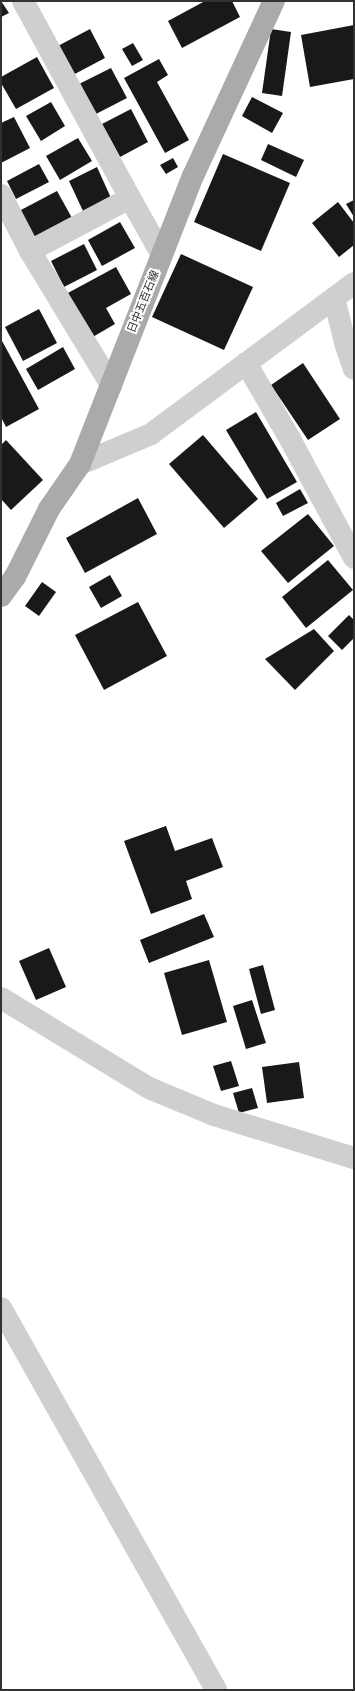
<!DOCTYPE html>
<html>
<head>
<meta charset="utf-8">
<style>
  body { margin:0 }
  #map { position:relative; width:355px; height:1691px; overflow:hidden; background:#fff; font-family:Raleway,"Noto Sans JP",sans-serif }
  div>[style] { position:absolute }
  .building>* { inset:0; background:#191919 }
  .minor>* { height:22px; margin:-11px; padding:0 11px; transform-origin:11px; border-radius:11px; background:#cfcfcf }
  .major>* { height:22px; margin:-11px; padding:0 11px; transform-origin:11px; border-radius:11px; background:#aaa }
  span { translate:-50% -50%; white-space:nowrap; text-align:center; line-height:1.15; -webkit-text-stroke:4px #fff; paint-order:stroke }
  .street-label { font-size:11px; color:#323232 }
  .frame { position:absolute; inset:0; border:2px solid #323232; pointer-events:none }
</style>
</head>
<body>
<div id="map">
  <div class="building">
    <i style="clip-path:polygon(1px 1px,9px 13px,1px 17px)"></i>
    <i style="clip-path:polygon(205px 1px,232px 1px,240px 17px,182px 48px,168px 21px)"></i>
    <i style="clip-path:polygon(354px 25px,354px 79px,310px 87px,301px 35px)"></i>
    <i style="clip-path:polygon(90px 29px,105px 58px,71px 76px,56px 47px)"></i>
    <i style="clip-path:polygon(271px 29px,291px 32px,282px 96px,262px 93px)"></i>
    <i style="clip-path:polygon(133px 43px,143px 60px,132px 66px,122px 49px)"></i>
    <i style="clip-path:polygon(37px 57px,54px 88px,16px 109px,1px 83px,1px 77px)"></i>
    <i style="clip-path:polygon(159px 59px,168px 75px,157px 82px,189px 140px,165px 153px,124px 78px)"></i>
    <i style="clip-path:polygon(111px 68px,127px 98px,94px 115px,79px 84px)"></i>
    <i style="clip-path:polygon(252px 97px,283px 113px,272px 133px,242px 116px)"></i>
    <i style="clip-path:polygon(51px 102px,65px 126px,41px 141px,26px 116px)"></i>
    <i style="clip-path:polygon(131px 109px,148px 142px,120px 157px,102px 124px)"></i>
    <i style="clip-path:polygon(14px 117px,30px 148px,1px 163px,1px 123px)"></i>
    <i style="clip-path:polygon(78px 138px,92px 161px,60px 180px,46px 156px)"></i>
    <i style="clip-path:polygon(268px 144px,304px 160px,296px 177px,261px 160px)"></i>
    <i style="clip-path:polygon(223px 154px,290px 183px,261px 251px,194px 222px)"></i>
    <i style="clip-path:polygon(173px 158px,178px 167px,166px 174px,160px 165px)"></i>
    <i style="clip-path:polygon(39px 164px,49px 182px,16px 199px,7px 181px)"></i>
    <i style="clip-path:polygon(97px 167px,111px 198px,83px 211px,69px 181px)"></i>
    <i style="clip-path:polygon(57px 191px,72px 218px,34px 238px,19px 211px)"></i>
    <i style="clip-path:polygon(354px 200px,354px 217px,346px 204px)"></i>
    <i style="clip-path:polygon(338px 202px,354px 223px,354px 245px,339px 257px,312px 223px)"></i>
    <i style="clip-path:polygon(120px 222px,135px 248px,102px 266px,88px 240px)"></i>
    <i style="clip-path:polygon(84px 244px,97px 270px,64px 287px,51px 261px)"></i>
    <i style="clip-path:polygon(181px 254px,253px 287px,224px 350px,152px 317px)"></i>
    <i style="clip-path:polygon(116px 267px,131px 294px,106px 308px,115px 324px,91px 338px,66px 294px)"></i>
    <i style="clip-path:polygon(39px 309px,57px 343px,23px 361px,5px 327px)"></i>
    <i style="clip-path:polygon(1px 339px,39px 409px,6px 427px,1px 417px)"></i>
    <i style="clip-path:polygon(63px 347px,75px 369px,38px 390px,26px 369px)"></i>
    <i style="clip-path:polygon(303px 363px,340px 419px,308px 440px,271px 385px)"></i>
    <i style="clip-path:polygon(256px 412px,297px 482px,267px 499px,226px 430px)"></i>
    <i style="clip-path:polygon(203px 435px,258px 499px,224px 528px,169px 464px)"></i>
    <i style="clip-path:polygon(6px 440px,43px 480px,11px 510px,1px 499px,1px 445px)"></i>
    <i style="clip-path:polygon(300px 489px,308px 503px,283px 516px,276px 503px)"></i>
    <i style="clip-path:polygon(138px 498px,157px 534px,85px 573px,66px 538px)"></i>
    <i style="clip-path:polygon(308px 514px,334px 546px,288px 583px,261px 551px)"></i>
    <i style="clip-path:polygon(328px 560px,353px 590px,306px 628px,282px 597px)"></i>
    <i style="clip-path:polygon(110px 575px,122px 596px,101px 608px,89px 587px)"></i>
    <i style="clip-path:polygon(42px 582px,56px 592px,39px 616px,25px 606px)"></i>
    <i style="clip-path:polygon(138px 602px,167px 656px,104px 690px,75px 635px)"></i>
    <i style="clip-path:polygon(349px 615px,354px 620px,354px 638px,342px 650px,328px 636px)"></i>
    <i style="clip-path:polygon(314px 629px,334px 651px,295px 690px,265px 659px)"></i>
    <i style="clip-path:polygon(166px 826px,175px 851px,212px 838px,223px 867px,186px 881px,192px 899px,151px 914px,124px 841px)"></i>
    <i style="clip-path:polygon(204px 914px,214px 937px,149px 963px,140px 940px)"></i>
    <i style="clip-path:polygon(49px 948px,66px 987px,36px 1000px,19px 961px)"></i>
    <i style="clip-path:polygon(209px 960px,227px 1022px,182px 1035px,164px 973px)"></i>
    <i style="clip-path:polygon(263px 965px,275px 1010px,261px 1014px,249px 969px)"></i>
    <i style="clip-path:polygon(252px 1000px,266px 1043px,246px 1049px,233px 1006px)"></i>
    <i style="clip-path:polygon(231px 1061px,239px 1086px,221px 1091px,213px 1066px)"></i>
    <i style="clip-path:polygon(299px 1062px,304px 1098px,267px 1103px,262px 1067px)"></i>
    <i style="clip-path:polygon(252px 1088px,258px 1108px,239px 1113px,233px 1093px)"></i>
  </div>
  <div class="minor">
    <i style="left:23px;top:1px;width:224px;rotate:61.5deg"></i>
    <i style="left:1px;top:195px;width:63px;rotate:62.6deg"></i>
    <i style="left:30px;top:251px;width:157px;rotate:58.8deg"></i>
    <i style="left:30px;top:251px;width:113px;rotate:-27.9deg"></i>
    <i style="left:130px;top:198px;width:65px;rotate:60.7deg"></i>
    <i style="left:334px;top:298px;width:49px;rotate:76deg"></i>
    <i style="left:346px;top:346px;width:24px;rotate:71deg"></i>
    <i style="left:246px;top:363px;width:88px;rotate:59.9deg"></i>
    <i style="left:290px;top:439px;width:135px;rotate:61.7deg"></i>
    <i style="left:80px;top:464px;width:77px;rotate:-22.9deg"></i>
    <i style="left:151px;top:434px;width:253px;rotate:-36.6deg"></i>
    <i style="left:1px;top:998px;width:173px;rotate:31.3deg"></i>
    <i style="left:149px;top:1088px;width:70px;rotate:22.6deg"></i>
    <i style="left:214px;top:1115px;width:146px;rotate:17.1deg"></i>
    <i style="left:1px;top:1308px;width:438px;rotate:60.6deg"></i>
  </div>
  <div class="major">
    <i style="left:1px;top:596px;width:24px;rotate:-54deg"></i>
    <i style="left:15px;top:577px;width:76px;rotate:-63.4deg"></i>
    <i style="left:49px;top:509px;width:55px;rotate:-55.4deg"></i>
    <i style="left:80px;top:464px;width:309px;rotate:-68.6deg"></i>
    <i style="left:193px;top:176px;width:193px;rotate:-65.2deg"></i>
  </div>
  <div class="street-label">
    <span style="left:144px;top:302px;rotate:-68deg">日中五百石線</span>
  </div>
  <div class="frame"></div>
</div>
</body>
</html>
